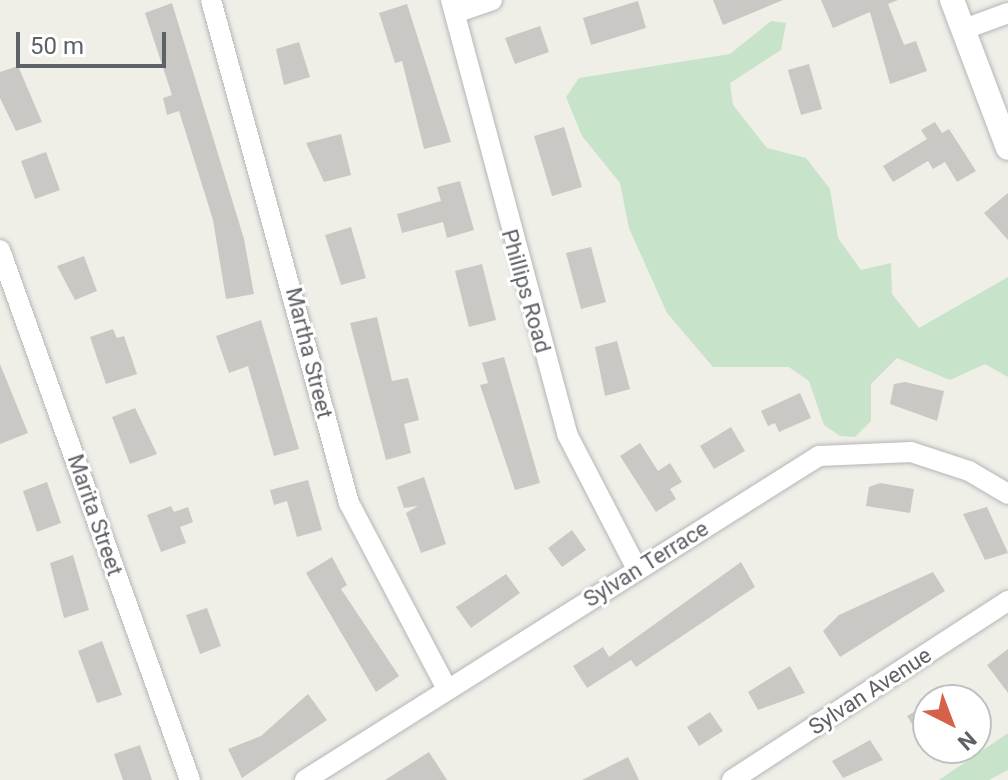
<!DOCTYPE html>
<html>
<head>
<meta charset="utf-8">
<style>
  body { margin:0 }
  #map { position:relative; width:1008px; height:780px; overflow:hidden; background:#efeee7; font-family:Roboto,sans-serif }
  div>[style] { position:absolute }
  .green>* { inset:0; background:#c7e3ca }
  .building>* { inset:0; background:#cac8c4 }
  .roads { filter:drop-shadow(0 0 2px #b4b6ba) drop-shadow(0 0 2px #b4b6ba) }
  .minor>* { height:20px; margin:-10px; padding:0 10px; transform-origin:10px; border-radius:10px; background:#fff }
  .tertiary>* { height:24px; margin:-12px; padding:0 12px; transform-origin:12px; border-radius:12px; background:#fff }
  span { translate:-50% -50%; white-space:nowrap; text-align:center; line-height:1.15; -webkit-text-stroke:6px #fff; paint-order:stroke }
  .street-label { font-size:22px; color:#5e6165 }
  .north { position:absolute; left:912px; top:684px; width:80px; height:80px; box-sizing:border-box; background:#fff; border:2px solid #bfc0c1; border-radius:50%; rotate:138deg; font-size:22px; font-weight:700; line-height:32px; text-align:center; color:#5e6165 }
  .north::after { content:''; display:block; margin:auto; width:28px; height:36px; background:#d46148; clip-path:polygon(50% 0,100% 100%,50% 72%,0 100%) }
  .scale { position:absolute; left:16px; top:32px; width:150px; height:36px; box-sizing:border-box; border:4px solid #5e6165; border-top:0; padding-left:10px; font-size:24px; line-height:28px; white-space:nowrap; color:#5e6165; -webkit-text-stroke:6px #fff; paint-order:stroke }
</style>
</head>
<body>
<div id="map">
  <div class="green">
    <i style="clip-path:polygon(771px 21px,786px 23px,781px 50px,730px 83px,733px 105px,767px 148px,806px 158px,830px 189px,838px 238px,861px 270px,891px 263px,892px 294px,919px 328px,1008px 277px,1008px 377px,985px 364px,950px 380px,897px 358px,871px 384px,871px 421px,855px 437px,840px 436px,824px 425px,809px 381px,789px 367px,713px 367px,667px 313px,629px 228px,620px 183px,582px 136px,566px 97px,579px 78px,730px 54px)"></i>
    <i style="clip-path:polygon(1008px 733px,1008px 770px,989px 780px,939px 780px)"></i>
  </div>
  <div class="building">
    <i style="clip-path:polygon(713px 0,783px 0,723px 25px)"></i>
    <i style="clip-path:polygon(821px 0,898px 0,888px 4px,904px 45px,916px 41px,927px 71px,890px 84px,870px 12px,833px 28px)"></i>
    <i style="clip-path:polygon(638px 1px,646px 28px,591px 45px,583px 18px)"></i>
    <i style="clip-path:polygon(172px 3px,244px 239px,254px 294px,226px 299px,213px 220px,179px 111px,167px 115px,163px 98px,172px 95px,145px 13px)"></i>
    <i style="clip-path:polygon(407px 4px,451px 142px,424px 149px,402px 61px,395px 63px,379px 13px)"></i>
    <i style="clip-path:polygon(540px 26px,549px 52px,515px 64px,505px 38px)"></i>
    <i style="clip-path:polygon(299px 42px,310px 77px,284px 85px,276px 49px)"></i>
    <i style="clip-path:polygon(809px 64px,822px 109px,801px 115px,788px 70px)"></i>
    <i style="clip-path:polygon(18px 66px,42px 122px,16px 131px,0 98px,0 72px)"></i>
    <i style="clip-path:polygon(935px 122px,942px 133px,949px 129px,976px 171px,957px 182px,945px 162px,933px 169px,928px 161px,893px 182px,883px 166px,927px 139px,921px 130px)"></i>
    <i style="clip-path:polygon(564px 127px,582px 187px,552px 196px,534px 136px)"></i>
    <i style="clip-path:polygon(341px 134px,351px 175px,324px 182px,306px 143px)"></i>
    <i style="clip-path:polygon(46px 152px,60px 190px,35px 199px,21px 161px)"></i>
    <i style="clip-path:polygon(460px 181px,474px 230px,447px 238px,443px 222px,402px 233px,397px 214px,441px 201px,437px 187px)"></i>
    <i style="clip-path:polygon(1008px 193px,1008px 240px,984px 213px)"></i>
    <i style="clip-path:polygon(351px 227px,366px 278px,341px 285px,325px 235px)"></i>
    <i style="clip-path:polygon(591px 247px,606px 302px,581px 309px,566px 253px)"></i>
    <i style="clip-path:polygon(84px 256px,97px 291px,75px 300px,57px 266px)"></i>
    <i style="clip-path:polygon(482px 264px,496px 320px,469px 327px,455px 271px)"></i>
    <i style="clip-path:polygon(377px 317px,392px 381px,408px 378px,419px 420px,404px 424px,411px 453px,386px 460px,350px 323px)"></i>
    <i style="clip-path:polygon(261px 320px,299px 449px,274px 456px,248px 366px,229px 373px,216px 336px)"></i>
    <i style="clip-path:polygon(113px 329px,117px 338px,124px 336px,137px 374px,106px 384px,90px 337px)"></i>
    <i style="clip-path:polygon(617px 341px,630px 389px,605px 396px,595px 347px)"></i>
    <i style="clip-path:polygon(504px 357px,540px 483px,515px 490px,480px 385px,488px 383px,482px 363px)"></i>
    <i style="clip-path:polygon(0 364px,28px 433px,0 444px)"></i>
    <i style="clip-path:polygon(905px 382px,944px 391px,937px 421px,890px 404px,894px 384px)"></i>
    <i style="clip-path:polygon(800px 393px,811px 418px,779px 432px,775px 423px,768px 426px,761px 411px)"></i>
    <i style="clip-path:polygon(135px 408px,157px 454px,130px 464px,112px 417px)"></i>
    <i style="clip-path:polygon(731px 427px,745px 451px,714px 469px,700px 446px)"></i>
    <i style="clip-path:polygon(640px 443px,658px 471px,670px 463px,682px 482px,670px 489px,676px 499px,656px 512px,620px 456px)"></i>
    <i style="clip-path:polygon(424px 477px,446px 544px,421px 553px,406px 513px,418px 506px,404px 508px,397px 487px)"></i>
    <i style="clip-path:polygon(308px 480px,322px 530px,297px 537px,287px 501px,274px 505px,270px 490px)"></i>
    <i style="clip-path:polygon(47px 482px,61px 523px,37px 532px,23px 491px)"></i>
    <i style="clip-path:polygon(880px 483px,914px 489px,910px 513px,866px 506px,869px 487px)"></i>
    <i style="clip-path:polygon(171px 506px,174px 512px,188px 507px,193px 522px,180px 527px,186px 543px,161px 552px,147px 515px)"></i>
    <i style="clip-path:polygon(987px 507px,1008px 553px,985px 560px,963px 514px)"></i>
    <i style="clip-path:polygon(572px 530px,586px 550px,562px 567px,548px 548px)"></i>
    <i style="clip-path:polygon(73px 555px,89px 610px,64px 618px,50px 563px)"></i>
    <i style="clip-path:polygon(332px 557px,347px 585px,341px 589px,399px 676px,376px 692px,306px 573px)"></i>
    <i style="clip-path:polygon(741px 562px,755px 587px,636px 667px,631px 660px,587px 688px,573px 666px,603px 647px,609px 657px)"></i>
    <i style="clip-path:polygon(933px 572px,945px 591px,840px 657px,823px 631px,839px 615px)"></i>
    <i style="clip-path:polygon(506px 574px,520px 593px,471px 628px,456px 607px)"></i>
    <i style="clip-path:polygon(207px 608px,221px 646px,200px 654px,186px 615px)"></i>
    <i style="clip-path:polygon(102px 641px,122px 695px,97px 703px,78px 651px)"></i>
    <i style="clip-path:polygon(1008px 649px,1008px 693px,987px 665px)"></i>
    <i style="clip-path:polygon(790px 666px,805px 693px,758px 710px,748px 692px)"></i>
    <i style="clip-path:polygon(308px 694px,327px 720px,242px 778px,228px 749px,261px 736px)"></i>
    <i style="clip-path:polygon(928px 704px,928px 750px,907px 716px)"></i>
    <i style="clip-path:polygon(710px 712px,723px 731px,699px 746px,687px 727px)"></i>
    <i style="clip-path:polygon(870px 740px,883px 760px,843px 778px,832px 761px)"></i>
    <i style="clip-path:polygon(140px 745px,152px 780px,123px 780px,114px 754px)"></i>
    <i style="clip-path:polygon(429px 752px,447px 780px,385px 780px)"></i>
    <i style="clip-path:polygon(628px 757px,639px 780px,582px 780px)"></i>
  </div>
  <div class="roads">
    <div class="minor">
      <i style="left:211px;top:0;width:522px;rotate:74.66deg"></i>
      <i style="left:349px;top:503px;width:210px;rotate:62.2deg"></i>
      <i style="left:451px;top:0;width:449px;rotate:75deg"></i>
      <i style="left:567px;top:434px;width:152px;rotate:62.6deg"></i>
      <i style="left:455px;top:13px;width:39px;rotate:-19deg"></i>
      <i style="left:962px;top:30px;width:49px;rotate:-20.3deg"></i>
      <i style="left:0;top:250px;width:563px;rotate:70.28deg"></i>
      <i style="left:305px;top:780px;width:608px;rotate:-32.23deg"></i>
      <i style="left:819px;top:456px;width:92px;rotate:-2.5deg"></i>
      <i style="left:911px;top:452px;width:61px;rotate:18.1deg"></i>
      <i style="left:969px;top:471px;width:45px;rotate:30.5deg"></i>
      <i style="left:732px;top:780px;width:329px;rotate:-33deg"></i>
    </div>
    <div class="tertiary">
      <i style="left:952px;top:0;width:158px;rotate:69.3deg"></i>
    </div>
  </div>
  <div class="street-label">
    <span style="left:526px;top:291px;rotate:74deg">Phillips Road</span>
    <span style="left:309px;top:353px;rotate:76deg">Martha Street</span>
    <span style="left:95px;top:515px;rotate:71deg">Marita Street</span>
    <span style="left:646px;top:564px;rotate:-32deg">Sylvan Terrace</span>
    <span style="left:870px;top:691px;rotate:-33deg">Sylvan Avenue</span>
  </div>
  <div class="north">N</div>
  <div class="scale">50 m</div>
</div>
</body>
</html>
